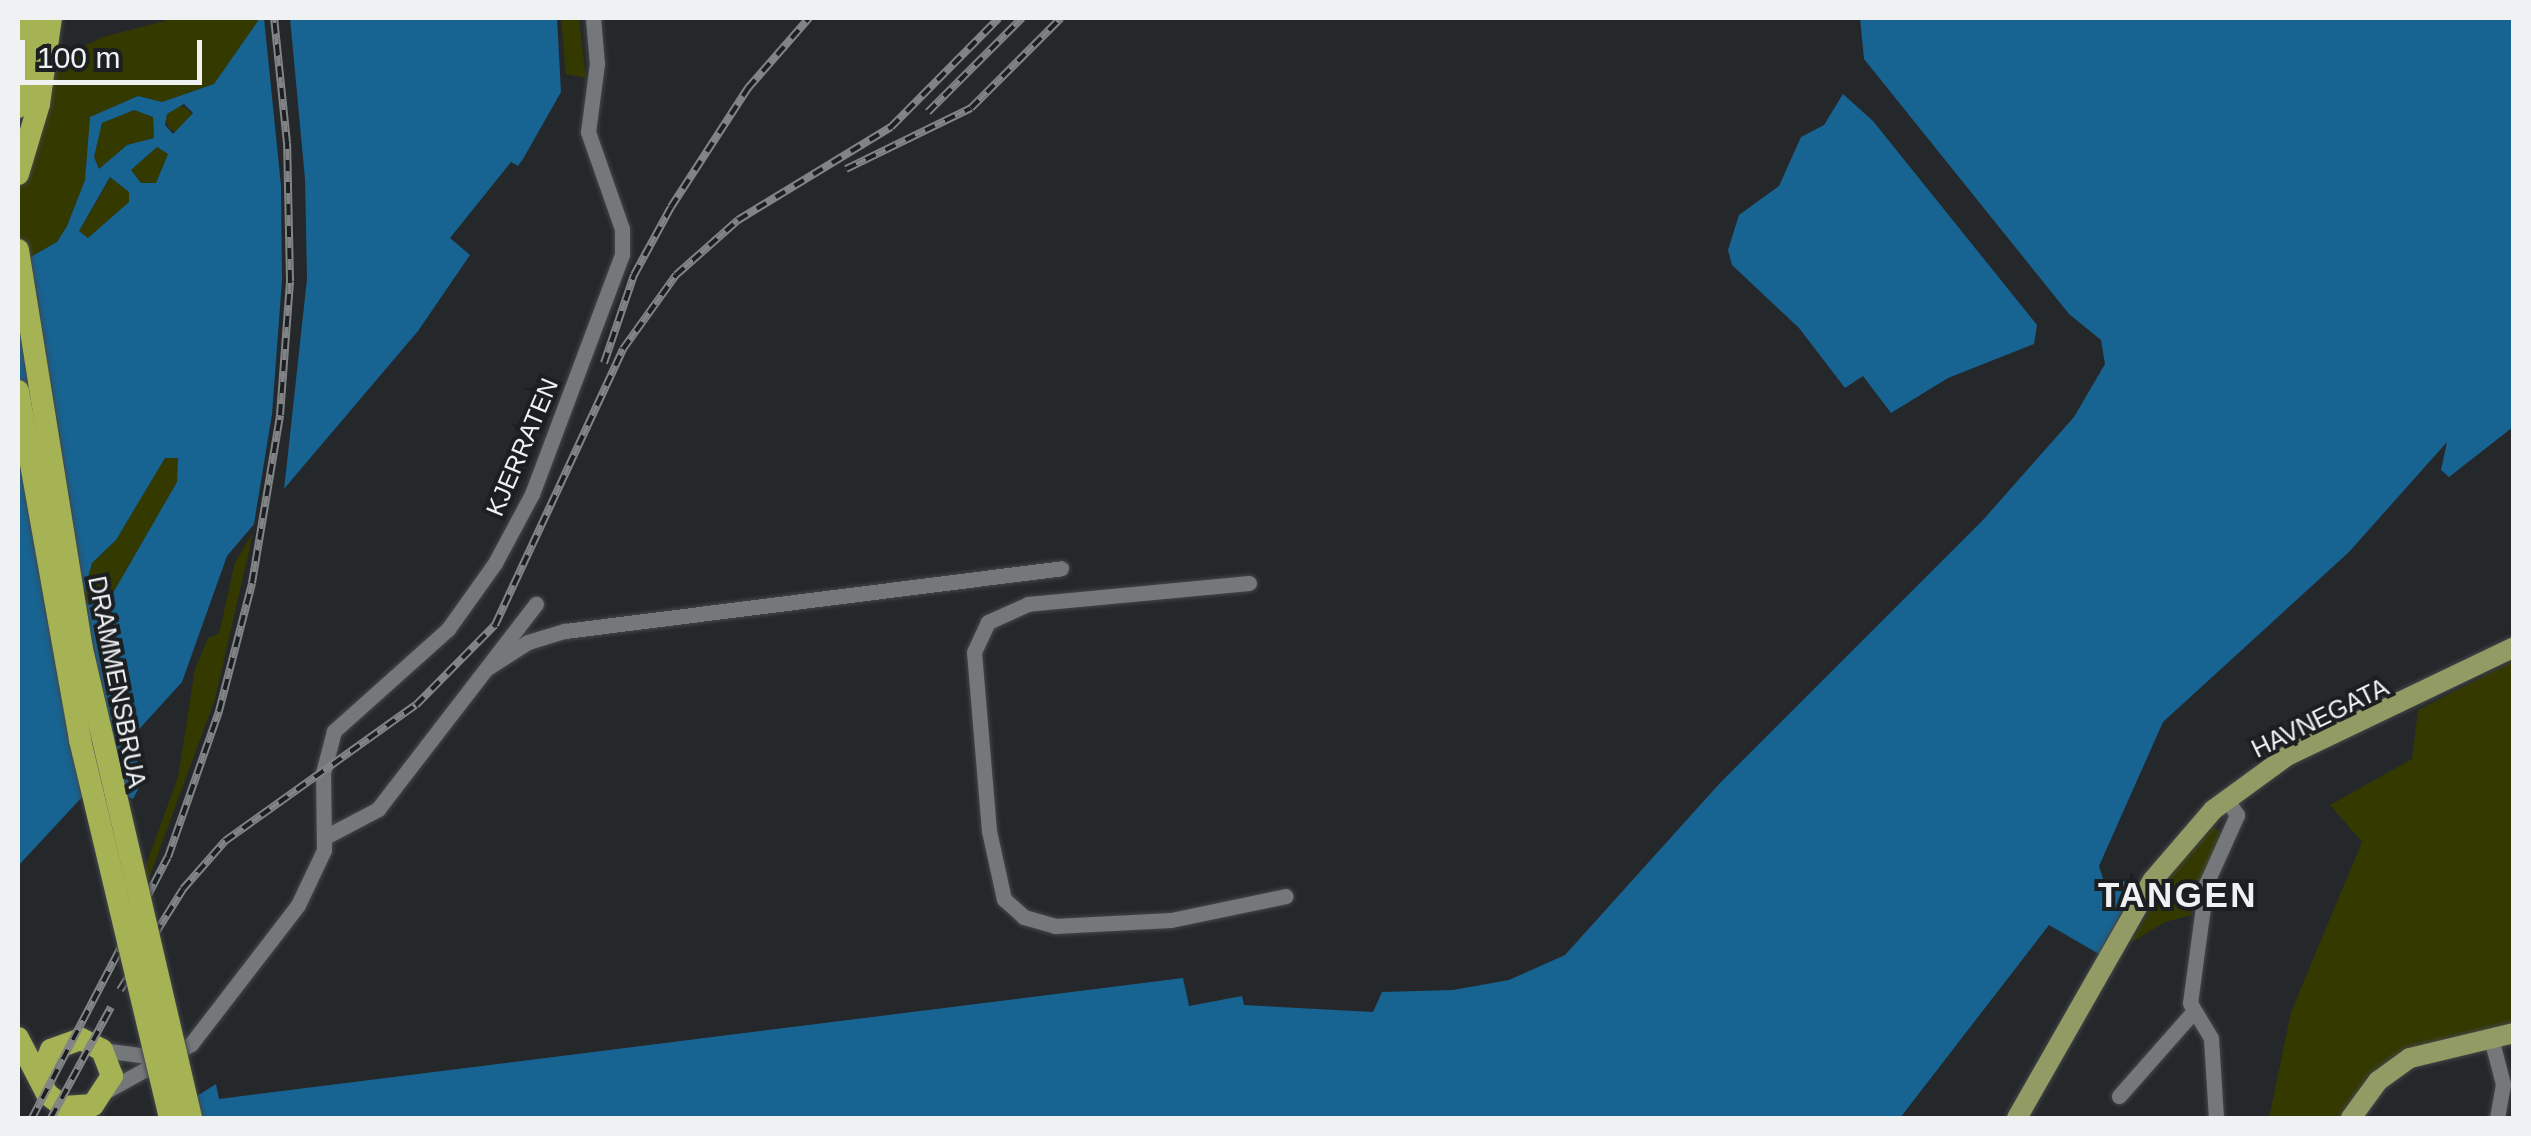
<!DOCTYPE html>
<html>
<head>
<meta charset="utf-8">
<style>
  body { margin:0 }
  #map { position:relative; width:2531px; height:1136px; overflow:hidden; background:#25282b; font-family:Arial,sans-serif }
  div>[style] { position:absolute }
  .green>* { inset:0; background:#343900 }
  .round { border-radius:50% }
  .water>* { inset:0; background:#176391 }
  .pier>* { inset:0; background:#25282b }
  .roads { filter:drop-shadow(0 0 2px #44474a) drop-shadow(0 0 2px #44474a) }
  .minor>* { height:15px; margin:-7.5px; padding:0 7.5px; transform-origin:7.5px; border-radius:7.5px; background:#74787b }
  .major>* { height:20px; margin:-10px; padding:0 10px; transform-origin:10px; border-radius:10px; background:#929b64 }
  .highway>* { height:22px; margin:-11px; padding:0 11px; transform-origin:11px; border-radius:11px; background:#a6b355 }
  .rail>* { height:8px; margin-top:-4px; transform-origin:0; background:repeating-linear-gradient(90deg,#1b1f21 0 11px,#818386 0 22px); box-sizing:border-box; border-block:2px solid #818386 }
  .bridges { filter:drop-shadow(0 0 2px #44474a) drop-shadow(0 0 2px #44474a) }
  .highway-bridge>* { height:22px; margin:-11px; padding:0 11px; transform-origin:11px; border-radius:11px; background:#a6b355 }
  span { translate:-50% -50%; white-space:nowrap; text-align:center; line-height:1.15; -webkit-text-stroke:8px #1b1f21; paint-order:stroke }
  .street-label { font-size:25px; color:#eff1f3 }
  .district-label { font-size:35px; color:#eff1f3; font-weight:700; letter-spacing:2.5px }
  .frame { position:absolute; inset:0; border:20px solid #eff1f3; pointer-events:none }
  .scale { position:absolute; left:20px; top:40px; width:182px; height:45px; box-sizing:border-box; border:5px solid #eff1f3; border-top:0; padding-left:12px; font-size:30px; line-height:35px; white-space:nowrap; color:#eff1f3; -webkit-text-stroke:8px #1b1f21; paint-order:stroke }
</style>
</head>
<body>
<div id="map">
  <div class="green">
    <i style="clip-path:polygon(176px 18px,260px 18px,215px 84px,162px 102px,137px 96px,91px 117px,85px 180px,67px 226px,57px 242px,18px 264px,18px 193px,55px 60px,103px 37px)"></i>
    <i style="clip-path:polygon(561px 18px,579px 18px,586px 78px,566px 74px)"></i>
    <i class="round" style="left:166px;top:106px;width:26px;height:26px"></i>
    <i style="clip-path:polygon(134px 110px,153px 117px,154px 138px,127px 145px,99px 170px,94px 157px,102px 123px)"></i>
    <i style="clip-path:polygon(157px 147px,168px 154px,156px 183px,141px 183px,131px 170px)"></i>
    <i style="clip-path:polygon(111px 177px,129px 192px,130px 202px,88px 238px,79px 231px)"></i>
    <i style="clip-path:polygon(165px 458px,178px 458px,177px 482px,113px 593px,89px 605px,82px 599px,92px 563px,116px 540px)"></i>
    <i style="clip-path:polygon(253px 533px,215px 699px,148px 881px,142px 876px,178px 777px,195px 669px,208px 638px,219px 634px,235px 562px)"></i>
    <i style="clip-path:polygon(2513px 661px,2513px 1033px,2427px 1050px,2351px 1118px,2269px 1118px,2291px 1012px,2362px 842px,2330px 805px,2412px 759px,2418px 710px)"></i>
    <i style="clip-path:polygon(2213px 827px,2221px 832px,2192px 915px,2165px 922px,2129px 944px,2173px 872px)"></i>
  </div>
  <div class="water">
    <i style="clip-path:polygon(evenodd,260px 18px,557px 18px,561px 92px,523px 159px,518px 166px,511px 162px,450px 238px,470px 255px,418px 331px,227px 556px,182px 682px,132px 737px,142px 782px,133px 799px,118px 792px,83px 796px,18px 866px,18px 264px,57px 242px,67px 226px,85px 180px,90px 117px,138px 96px,162px 102px,214px 84px,260px 18px,184px 104px,193px 113px,173px 134px,165px 125px,167px 114px,184px 104px,260px 18px,134px 110px,153px 117px,154px 138px,127px 145px,99px 169px,94px 157px,102px 123px,134px 110px,260px 18px,157px 147px,168px 154px,156px 183px,141px 183px,131px 170px,157px 147px,260px 18px,110px 177px,129px 192px,129px 202px,88px 238px,79px 231px,110px 177px,260px 18px,165px 458px,178px 458px,177px 482px,113px 593px,89px 605px,82px 599px,92px 563px,116px 540px,165px 458px)"></i>
    <i style="clip-path:polygon(1860px 18px,2513px 18px,2513px 427px,2449px 477px,2441px 470px,2447px 442px,2349px 552px,2163px 722px,2099px 866px,2104px 882px,2139px 881px,2099px 954px,2049px 925px,1900px 1118px,162px 1118px,216px 1084px,219px 1099px,1183px 978px,1189px 1006px,1242px 996px,1244px 1005px,1373px 1012px,1382px 992px,1453px 990px,1509px 980px,1565px 955px,1720px 783px,1983px 520px,2074px 417px,2105px 364px,2101px 340px,2069px 314px,1864px 59px)"></i>
    <i style="clip-path:polygon(1843px 94px,1873px 121px,2037px 325px,2034px 344px,1948px 378px,1891px 413px,1863px 376px,1845px 388px,1799px 328px,1732px 265px,1728px 250px,1739px 215px,1779px 186px,1801px 137px,1824px 125px)"></i>
  </div>
  <div class="pier">
    <i style="clip-path:polygon(264px 18px,290px 18px,305px 179px,307px 279px,283px 499px,252px 536px,272px 414px,282px 280px,281px 186px)"></i>
  </div>
  <div class="roads">
    <div class="minor">
      <i style="left:1249px;top:583px;width:222px;rotate:174.6deg"></i>
      <i style="left:1028px;top:604px;width:44px;rotate:155.8deg"></i>
      <i style="left:988px;top:622px;width:33px;rotate:115deg"></i>
      <i style="left:974px;top:652px;width:180px;rotate:85.2deg"></i>
      <i style="left:989px;top:831px;width:70px;rotate:77.6deg"></i>
      <i style="left:1004px;top:899px;width:27px;rotate:42deg"></i>
      <i style="left:1024px;top:917px;width:32px;rotate:16deg"></i>
      <i style="left:1055px;top:926px;width:116px;rotate:-3deg"></i>
      <i style="left:1171px;top:920px;width:117px;rotate:-11.8deg"></i>
      <i style="left:489px;top:667px;width:46px;rotate:-32.7deg"></i>
      <i style="left:528px;top:642px;width:39px;rotate:-17deg"></i>
      <i style="left:565px;top:631px;width:500px;rotate:-7.2deg"></i>
      <i style="left:325px;top:837px;width:60px;rotate:-27.8deg"></i>
      <i style="left:378px;top:809px;width:259px;rotate:-52.4deg"></i>
      <i style="left:2491px;top:1038px;width:48px;rotate:75.4deg"></i>
      <i style="left:2503px;top:1084px;width:35px;rotate:100deg"></i>
      <i style="left:102px;top:1050px;width:62px;rotate:7.5deg"></i>
      <i style="left:108px;top:1090px;width:95px;rotate:-29deg"></i>
      <i style="left:191px;top:1044px;width:175px;rotate:-52.4deg"></i>
      <i style="left:298px;top:905px;width:61px;rotate:-64.7deg"></i>
      <i style="left:324px;top:850px;width:77px;rotate:-90.7deg"></i>
      <i style="left:323px;top:773px;width:43px;rotate:-75.3deg"></i>
      <i style="left:334px;top:731px;width:153px;rotate:-41.8deg"></i>
      <i style="left:448px;top:629px;width:81px;rotate:-54.5deg"></i>
      <i style="left:495px;top:563px;width:78px;rotate:-61.8deg"></i>
      <i style="left:532px;top:494px;width:256px;rotate:-69.4deg"></i>
      <i style="left:622px;top:254px;width:25px;rotate:-90deg"></i>
      <i style="left:622px;top:229px;width:103px;rotate:-109.3deg"></i>
      <i style="left:588px;top:132px;width:69px;rotate:-82.5deg"></i>
      <i style="left:597px;top:64px;width:46px;rotate:-95deg"></i>
      <i style="left:2119px;top:1096px;width:112px;rotate:-48.6deg"></i>
      <i style="left:2216px;top:1118px;width:80px;rotate:-93.6deg"></i>
      <i style="left:2211px;top:1038px;width:41px;rotate:-121deg"></i>
      <i style="left:2190px;top:1003px;width:120px;rotate:-82.3deg"></i>
      <i style="left:2206px;top:884px;width:76px;rotate:-65.8deg"></i>
      <i style="left:2237px;top:815px;width:20px;rotate:-123deg"></i>
    </div>
    <div class="major">
      <i style="left:2017px;top:1118px;width:273px;rotate:-60.3deg"></i>
      <i style="left:2152px;top:881px;width:94px;rotate:-49.3deg"></i>
      <i style="left:2213px;top:810px;width:92px;rotate:-36.1deg"></i>
      <i style="left:2287px;top:756px;width:252px;rotate:-25.6deg"></i>
      <i style="left:2351px;top:1118px;width:46px;rotate:-53.9deg"></i>
      <i style="left:2378px;top:1081px;width:39px;rotate:-36deg"></i>
      <i style="left:2410px;top:1058px;width:107px;rotate:-13.5deg"></i>
    </div>
    <div class="highway">
      <i style="left:18px;top:107px;width:90px;rotate:-81.7deg"></i>
      <i style="left:18px;top:174px;width:73px;rotate:-73.3deg"></i>
      <i style="left:39px;top:104px;width:87px;rotate:-82.1deg"></i>
      <i style="left:18px;top:1038px;width:63px;rotate:62.6deg"></i>
      <i style="left:47px;top:1094px;width:21px;rotate:37deg"></i>
      <i style="left:64px;top:1107px;width:29px;rotate:-4deg"></i>
      <i style="left:93px;top:1105px;width:35px;rotate:-57deg"></i>
      <i style="left:112px;top:1076px;width:28px;rotate:-111deg"></i>
      <i style="left:102px;top:1050px;width:24px;rotate:-152deg"></i>
      <i style="left:81px;top:1039px;width:32px;rotate:160deg"></i>
      <i style="left:51px;top:1050px;width:25px;rotate:113deg"></i>
    </div>
  </div>
  <div class="rail">
    <i style="left:928px;top:112px;width:133px;rotate:-45deg"></i>
    <i style="left:846px;top:169px;width:139px;rotate:-26deg"></i>
    <i style="left:971px;top:108px;width:127px;rotate:-45deg"></i>
    <i style="left:604px;top:363px;width:93px;rotate:-71.2deg"></i>
    <i style="left:634px;top:275px;width:77px;rotate:-61.4deg"></i>
    <i style="left:671px;top:207px;width:142px;rotate:-57.1deg"></i>
    <i style="left:748px;top:88px;width:93px;rotate:-48.9deg"></i>
    <i style="left:120px;top:990px;width:119px;rotate:-58deg"></i>
    <i style="left:183px;top:889px;width:64px;rotate:-48.8deg"></i>
    <i style="left:225px;top:841px;width:234px;rotate:-35.5deg"></i>
    <i style="left:416px;top:705px;width:112px;rotate:-45.4deg"></i>
    <i style="left:495px;top:625px;width:304px;rotate:-65.1deg"></i>
    <i style="left:623px;top:349px;width:91px;rotate:-54.4deg"></i>
    <i style="left:676px;top:275px;width:83px;rotate:-41.6deg"></i>
    <i style="left:738px;top:220px;width:179px;rotate:-31.3deg"></i>
    <i style="left:891px;top:127px;width:153px;rotate:-45.3deg"></i>
    <i style="left:32px;top:1118px;width:294px;rotate:-62.5deg"></i>
    <i style="left:168px;top:857px;width:155px;rotate:-70.7deg"></i>
    <i style="left:219px;top:711px;width:132px;rotate:-75.5deg"></i>
    <i style="left:252px;top:583px;width:170px;rotate:-80.5deg"></i>
    <i style="left:280px;top:415px;width:134px;rotate:-85.7deg"></i>
    <i style="left:290px;top:281px;width:138px;rotate:-91.2deg"></i>
    <i style="left:287px;top:143px;width:126px;rotate:-95.9deg"></i>
    <i style="left:51px;top:1118px;width:126px;rotate:-61.6deg"></i>
  </div>
  <div class="bridges">
    <div class="highway-bridge">
      <i style="left:18px;top:250px;width:400px;rotate:80.9deg"></i>
      <i style="left:81px;top:645px;width:486px;rotate:76.9deg"></i>
      <i style="left:18px;top:391px;width:354px;rotate:79.9deg"></i>
      <i style="left:80px;top:740px;width:388px;rotate:76.6deg"></i>
    </div>
  </div>
  <div class="street-label">
    <span style="left:522px;top:447px;rotate:-67deg">KJERRATEN</span>
    <span style="left:117px;top:682px;rotate:79deg">DRAMMENSBRUA</span>
    <span style="left:2320px;top:718px;rotate:-26deg">HAVNEGATA</span>
  </div>
  <div class="district-label">
    <span style="left:2178px;top:895px">TANGEN</span>
  </div>
  <div class="frame"></div>
  <div class="scale">100 m</div>
</div>
</body>
</html>
